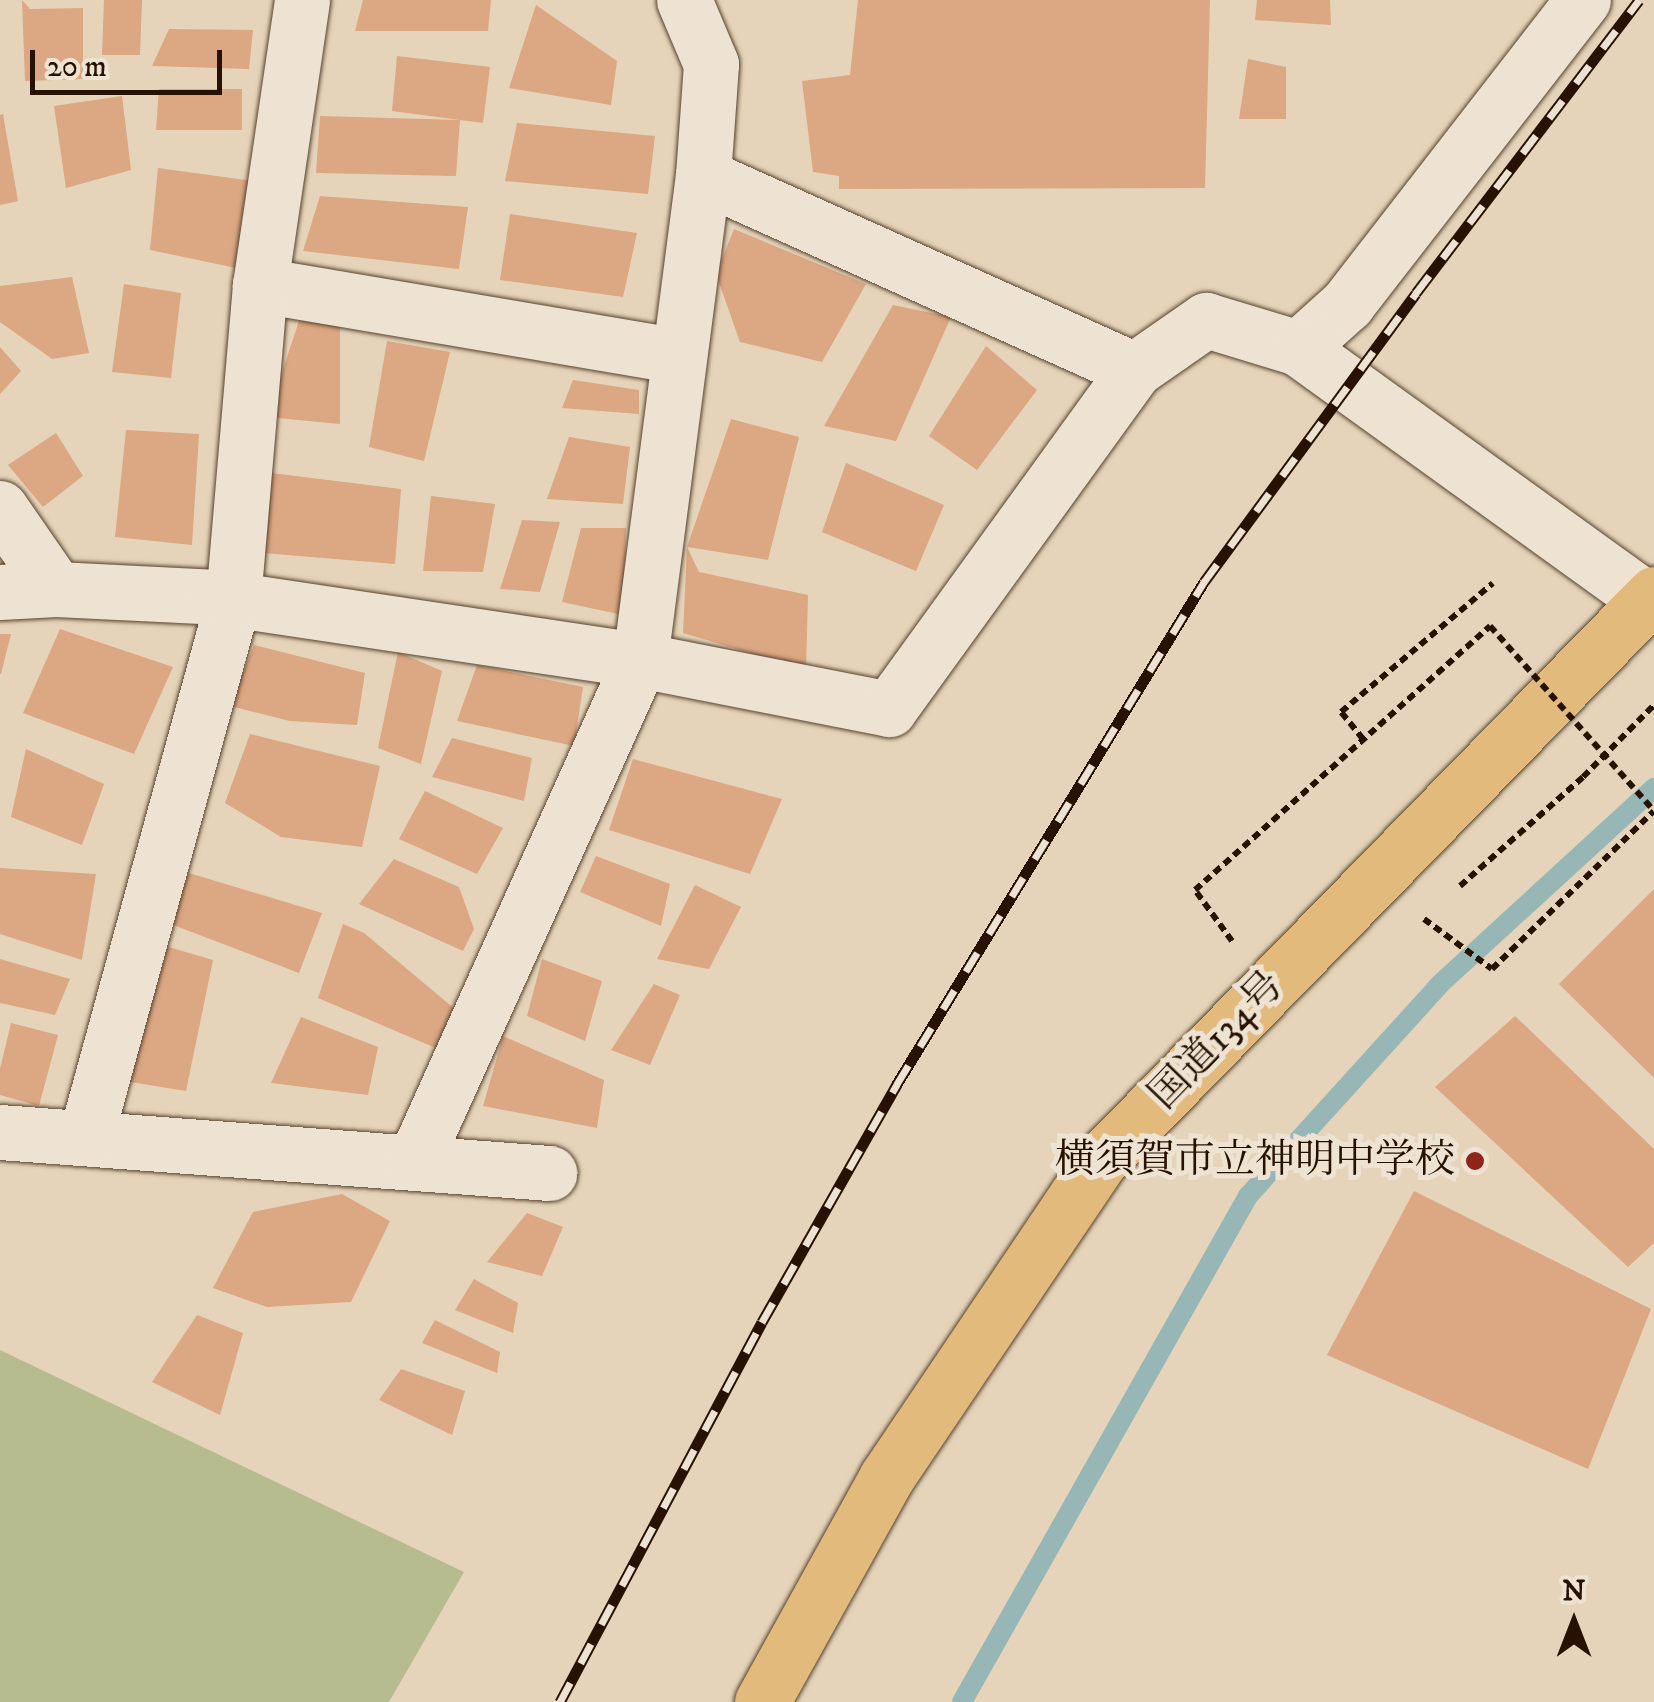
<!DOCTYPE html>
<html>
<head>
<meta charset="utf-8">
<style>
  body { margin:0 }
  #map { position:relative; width:1654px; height:1702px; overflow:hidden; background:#e5d4b9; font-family:"IM FELL DW Pica","Noto Serif JP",serif }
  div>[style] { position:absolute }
  .green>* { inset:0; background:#b6bc8f }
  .stream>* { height:20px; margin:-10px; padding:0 10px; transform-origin:10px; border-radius:10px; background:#96b7b5 }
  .building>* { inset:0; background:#dca783 }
  .path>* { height:6px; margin-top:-3px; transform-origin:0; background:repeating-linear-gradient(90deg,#271200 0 8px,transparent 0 13px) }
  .roads { filter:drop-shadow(0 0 2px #56422e) drop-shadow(0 0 2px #56422e) }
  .minor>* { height:55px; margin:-27.5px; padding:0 27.5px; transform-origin:27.5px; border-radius:27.5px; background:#eee3d2 }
  .highway>* { height:55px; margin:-27.5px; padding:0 27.5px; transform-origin:27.5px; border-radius:27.5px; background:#e2ba7c }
  .rail>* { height:11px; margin-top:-5.5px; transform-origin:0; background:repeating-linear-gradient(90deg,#eee3d2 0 22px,#271200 0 44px); box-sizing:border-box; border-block:2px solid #271200 }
  .path-bridge>* { height:6px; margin-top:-3px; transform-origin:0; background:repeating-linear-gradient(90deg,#271200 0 8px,transparent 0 13px) }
  .dots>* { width:28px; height:28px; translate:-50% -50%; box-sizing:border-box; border:5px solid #eee3d2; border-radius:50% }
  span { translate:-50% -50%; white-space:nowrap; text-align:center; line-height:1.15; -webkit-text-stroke:10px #eee3d2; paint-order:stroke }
  .street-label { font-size:40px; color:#271200 }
  .poi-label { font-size:40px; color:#271200 }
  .right { translate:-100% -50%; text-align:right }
  .north { position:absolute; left:1524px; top:1572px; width:100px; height:100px; -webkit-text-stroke:8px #eee3d2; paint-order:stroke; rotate:0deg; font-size:28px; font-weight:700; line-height:40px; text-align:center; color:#271200 }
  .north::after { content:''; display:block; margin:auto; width:35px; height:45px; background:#271200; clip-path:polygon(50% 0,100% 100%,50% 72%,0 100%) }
  .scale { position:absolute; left:30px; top:50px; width:192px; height:45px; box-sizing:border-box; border:5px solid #271200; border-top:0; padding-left:12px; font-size:30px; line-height:35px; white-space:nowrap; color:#271200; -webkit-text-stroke:8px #eee3d2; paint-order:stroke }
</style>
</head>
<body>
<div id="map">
  <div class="green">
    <i style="clip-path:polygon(0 1350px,464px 1572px,389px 1702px,0 1702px)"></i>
  </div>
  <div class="stream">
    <i style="left:962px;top:1702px;width:581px;rotate:-60.52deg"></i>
    <i style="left:1248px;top:1196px;width:285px;rotate:-47.8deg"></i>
    <i style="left:1439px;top:985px;width:292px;rotate:-42.5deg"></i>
  </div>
  <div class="building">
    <i style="clip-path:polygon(22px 0,30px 9px,83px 8px,83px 79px,25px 81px)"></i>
    <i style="clip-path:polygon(104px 0,142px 0,140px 55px,102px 55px)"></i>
    <i style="clip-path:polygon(363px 0,491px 0,488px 31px,355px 31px)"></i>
    <i style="clip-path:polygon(858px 0,1210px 0,1205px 188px,839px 189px,839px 176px,813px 172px,802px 81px,850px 75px)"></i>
    <i style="clip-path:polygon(1257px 0,1330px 0,1331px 25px,1255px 20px)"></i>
    <i style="clip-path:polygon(536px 5px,617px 61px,611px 105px,509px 88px)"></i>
    <i style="clip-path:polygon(169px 29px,253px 30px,249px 69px,152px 66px)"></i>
    <i style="clip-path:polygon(397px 56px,490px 67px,483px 123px,460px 120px,456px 176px,316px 173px,320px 116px,460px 120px,392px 111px)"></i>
    <i style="clip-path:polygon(1248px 59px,1286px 67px,1286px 119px,1239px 119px)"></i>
    <i style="clip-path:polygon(159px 89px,242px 89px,242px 130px,156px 130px)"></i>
    <i style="clip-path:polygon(122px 96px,131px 170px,66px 188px,54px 106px)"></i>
    <i style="clip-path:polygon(3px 114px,18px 201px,0 205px,0 115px)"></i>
    <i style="clip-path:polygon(517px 123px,655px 136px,648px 194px,505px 181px)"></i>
    <i style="clip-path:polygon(158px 168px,253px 181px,236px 268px,150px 250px)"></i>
    <i style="clip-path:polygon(320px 196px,468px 207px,459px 269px,303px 251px)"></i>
    <i style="clip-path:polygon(510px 214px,637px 233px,623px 297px,500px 280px)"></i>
    <i style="clip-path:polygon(734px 229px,866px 284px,822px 362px,740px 342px,716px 274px)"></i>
    <i style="clip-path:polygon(72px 277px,89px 353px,52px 359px,0 322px,0 286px)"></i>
    <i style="clip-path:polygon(124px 284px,181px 293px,171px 378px,112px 372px)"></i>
    <i style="clip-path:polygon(893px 305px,951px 317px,896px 441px,824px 426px)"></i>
    <i style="clip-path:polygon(301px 315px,340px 323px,340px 424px,267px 417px)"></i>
    <i style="clip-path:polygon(387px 341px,450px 352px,424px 461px,369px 447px)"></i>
    <i style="clip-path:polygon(986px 346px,1037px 390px,977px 470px,929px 436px)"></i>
    <i style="clip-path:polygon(0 347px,21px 371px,0 394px)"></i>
    <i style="clip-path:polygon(573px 380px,639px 390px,639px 414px,562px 408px)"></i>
    <i style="clip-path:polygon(731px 419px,799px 437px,768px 560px,687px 547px)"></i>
    <i style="clip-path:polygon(126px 430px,199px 434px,192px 545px,115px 537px)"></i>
    <i style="clip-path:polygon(56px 433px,83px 476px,43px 507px,8px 465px)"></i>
    <i style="clip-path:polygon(569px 437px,630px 447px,623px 504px,547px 499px)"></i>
    <i style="clip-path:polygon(846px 463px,944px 505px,916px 571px,822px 532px)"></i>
    <i style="clip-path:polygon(271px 473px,401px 489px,395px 564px,263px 553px)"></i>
    <i style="clip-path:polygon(431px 496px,495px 504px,483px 572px,423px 571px)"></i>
    <i style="clip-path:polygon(522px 520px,560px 522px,540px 592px,500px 589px)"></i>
    <i style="clip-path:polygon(581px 528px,626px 528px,623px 615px,562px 602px)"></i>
    <i style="clip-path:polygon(687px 547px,699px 572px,808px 595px,806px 670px,683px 633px)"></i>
    <i style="clip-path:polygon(60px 629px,173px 667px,134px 754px,23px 713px)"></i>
    <i style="clip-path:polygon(0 634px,11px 634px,1px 674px,0 674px)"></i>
    <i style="clip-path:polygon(254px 645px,365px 673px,357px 725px,290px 721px,230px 706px)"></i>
    <i style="clip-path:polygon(398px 652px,442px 671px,421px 764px,378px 748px)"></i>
    <i style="clip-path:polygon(477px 665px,583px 687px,574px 746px,457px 721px)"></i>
    <i style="clip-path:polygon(250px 734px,380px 766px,362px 847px,281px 837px,225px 803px)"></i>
    <i style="clip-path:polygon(452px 738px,532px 758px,524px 801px,432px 777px)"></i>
    <i style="clip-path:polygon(26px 749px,104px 784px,82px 845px,11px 817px)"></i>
    <i style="clip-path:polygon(633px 759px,782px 799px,750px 874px,609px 830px)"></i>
    <i style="clip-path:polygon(425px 791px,503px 828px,477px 874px,399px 839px)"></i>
    <i style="clip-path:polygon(596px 856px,670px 884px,661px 926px,580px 892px)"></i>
    <i style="clip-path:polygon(394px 859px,459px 887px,474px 929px,463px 951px,359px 904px)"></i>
    <i style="clip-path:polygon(0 868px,96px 874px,82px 960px,0 934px)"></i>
    <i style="clip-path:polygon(189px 873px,322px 913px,299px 973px,168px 923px)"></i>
    <i style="clip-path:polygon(695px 885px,741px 907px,709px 969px,657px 959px)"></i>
    <i style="clip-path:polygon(1654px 889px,1654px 1078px,1559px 984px)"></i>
    <i style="clip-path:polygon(343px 924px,364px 933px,456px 1010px,438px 1049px,318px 998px)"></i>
    <i style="clip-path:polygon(165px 946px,213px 960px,186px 1091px,124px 1081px)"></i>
    <i style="clip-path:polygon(0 959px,70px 979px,55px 1015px,0 1003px)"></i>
    <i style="clip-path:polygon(542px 959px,602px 981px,585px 1041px,527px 1016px)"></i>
    <i style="clip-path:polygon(654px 984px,680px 995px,650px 1065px,611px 1050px)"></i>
    <i style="clip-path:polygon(1515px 1016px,1654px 1149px,1654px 1243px,1628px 1267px,1435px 1087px)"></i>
    <i style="clip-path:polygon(301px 1017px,378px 1047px,368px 1095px,271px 1083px)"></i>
    <i style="clip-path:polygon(11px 1023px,58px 1035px,39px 1106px,0 1095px,0 1069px)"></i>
    <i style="clip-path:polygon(503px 1036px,604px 1080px,597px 1128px,483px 1106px)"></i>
    <i style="clip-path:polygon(1414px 1191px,1651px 1309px,1588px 1469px,1327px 1355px)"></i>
    <i style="clip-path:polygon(342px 1194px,390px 1221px,351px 1302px,267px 1307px,213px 1288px,253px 1212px)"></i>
    <i style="clip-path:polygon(527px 1213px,563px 1227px,542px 1276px,487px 1262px)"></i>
    <i style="clip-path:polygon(474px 1279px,518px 1303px,513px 1333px,455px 1310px)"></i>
    <i style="clip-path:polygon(197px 1315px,243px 1333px,220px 1415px,152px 1382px)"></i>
    <i style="clip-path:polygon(435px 1320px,500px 1352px,497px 1373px,422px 1343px)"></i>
    <i style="clip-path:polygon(401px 1369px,465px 1391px,452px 1435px,379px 1400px)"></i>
  </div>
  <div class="path">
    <i style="left:1363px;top:739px;width:35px;rotate:-129deg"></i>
    <i style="left:1341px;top:712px;width:199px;rotate:-40.3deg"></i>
    <i style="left:1460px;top:886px;width:164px;rotate:-41.5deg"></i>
    <i style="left:1583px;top:777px;width:101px;rotate:-45.4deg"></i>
    <i style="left:1424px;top:919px;width:84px;rotate:36.3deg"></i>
    <i style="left:1492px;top:969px;width:226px;rotate:-44.3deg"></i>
    <i style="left:1232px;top:941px;width:63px;rotate:-126deg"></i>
    <i style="left:1195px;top:890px;width:396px;rotate:-41.8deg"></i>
  </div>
  <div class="roads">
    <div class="minor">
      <i style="left:703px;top:176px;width:473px;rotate:24.2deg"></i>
      <i style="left:260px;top:285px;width:424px;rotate:9.6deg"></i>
      <i style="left:1298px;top:348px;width:66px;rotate:-41.9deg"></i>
      <i style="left:1347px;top:304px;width:385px;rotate:-52.2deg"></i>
      <i style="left:0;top:508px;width:98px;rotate:55.3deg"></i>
      <i style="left:0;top:592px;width:56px;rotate:-3.1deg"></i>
      <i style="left:56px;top:589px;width:161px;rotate:2.8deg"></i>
      <i style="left:217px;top:597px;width:428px;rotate:8.5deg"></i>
      <i style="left:640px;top:660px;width:254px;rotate:11.1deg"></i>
      <i style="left:889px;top:709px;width:418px;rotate:-54.1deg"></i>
      <i style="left:1134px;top:370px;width:88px;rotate:-34.8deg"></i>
      <i style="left:1206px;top:320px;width:96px;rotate:16.9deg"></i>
      <i style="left:1298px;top:348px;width:430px;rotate:35.8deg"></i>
      <i style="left:0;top:1132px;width:551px;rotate:4.27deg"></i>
      <i style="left:86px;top:1136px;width:556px;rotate:-74.66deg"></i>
      <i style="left:233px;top:600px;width:316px;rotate:-85.1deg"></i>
      <i style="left:260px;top:285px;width:288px;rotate:-81.6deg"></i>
      <i style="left:415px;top:1160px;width:548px;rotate:-65.77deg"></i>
      <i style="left:640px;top:660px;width:488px;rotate:-82.6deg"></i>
      <i style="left:703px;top:176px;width:112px;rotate:-85.9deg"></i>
      <i style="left:711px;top:64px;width:69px;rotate:-112.9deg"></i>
    </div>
    <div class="highway">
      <i style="left:762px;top:1702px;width:256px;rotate:-61deg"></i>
      <i style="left:886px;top:1478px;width:381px;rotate:-56deg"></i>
      <i style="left:1099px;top:1162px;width:794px;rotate:-45.66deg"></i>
    </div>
  </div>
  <div class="rail">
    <i style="left:560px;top:1702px;width:430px;rotate:-62deg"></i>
    <i style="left:762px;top:1322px;width:274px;rotate:-60.4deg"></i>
    <i style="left:897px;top:1084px;width:588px;rotate:-58.55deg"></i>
    <i style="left:1204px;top:582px;width:358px;rotate:-53.7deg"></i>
    <i style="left:1416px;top:293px;width:368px;rotate:-52.7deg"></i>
  </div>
  <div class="path-bridge">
    <i style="left:1490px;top:626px;width:247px;rotate:48.4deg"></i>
  </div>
  <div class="dots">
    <i style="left:1475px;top:1161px;background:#8f2418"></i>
  </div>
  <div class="street-label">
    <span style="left:1217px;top:1041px;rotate:-46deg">国道134号</span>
  </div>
  <div class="poi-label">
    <span class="right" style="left:1455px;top:1161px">横須賀市立神明中学校</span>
  </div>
  <div class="north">N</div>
  <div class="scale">20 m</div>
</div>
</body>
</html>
